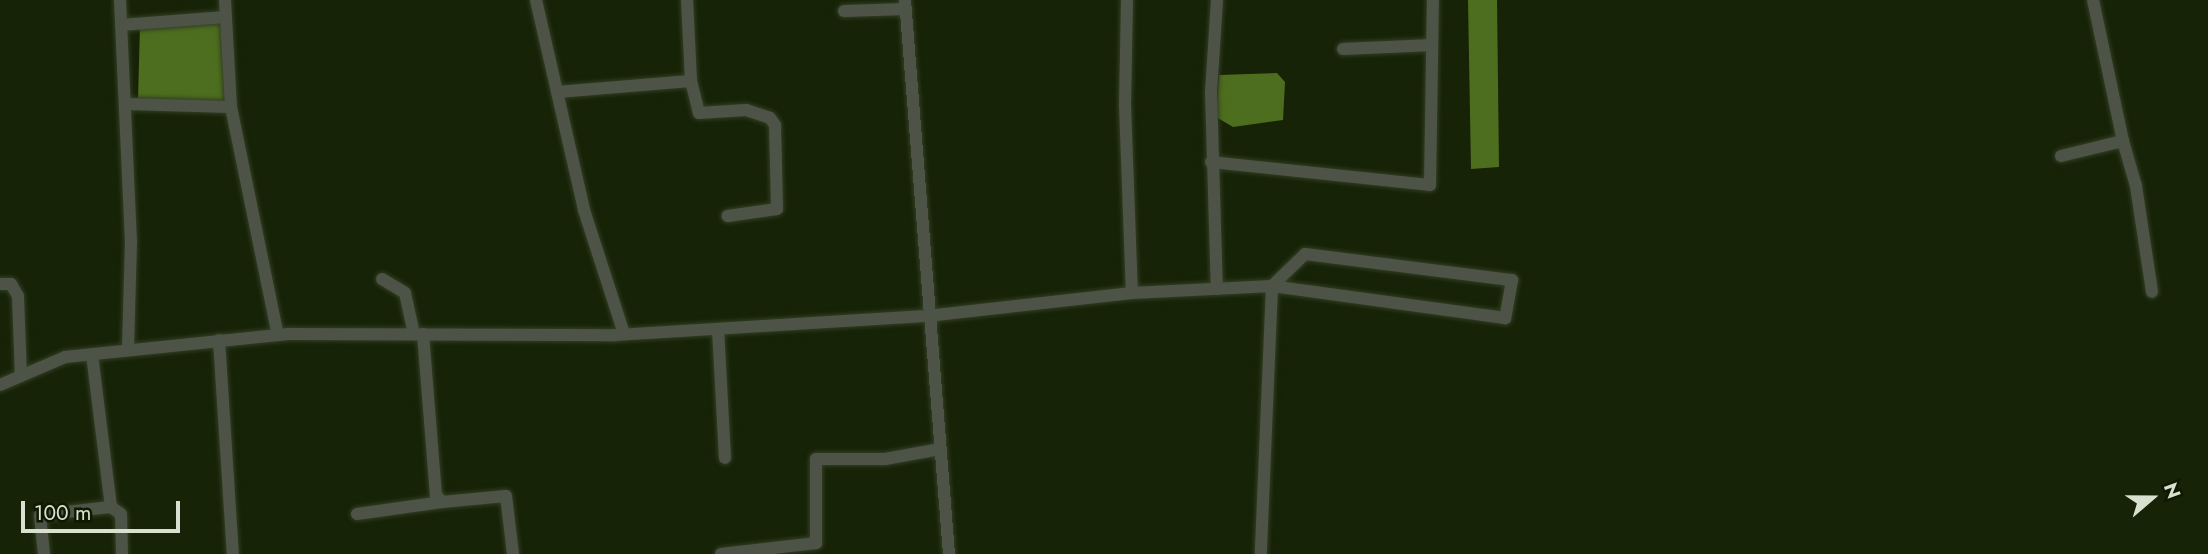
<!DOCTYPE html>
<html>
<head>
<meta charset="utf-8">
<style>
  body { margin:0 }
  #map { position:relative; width:2208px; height:554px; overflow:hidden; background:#172307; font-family:Jost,sans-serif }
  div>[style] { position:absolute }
  .water>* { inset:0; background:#4d6e1e }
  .roads { filter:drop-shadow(0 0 2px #323e23) drop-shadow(0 0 2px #323e23) }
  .minor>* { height:12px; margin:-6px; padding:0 6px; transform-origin:6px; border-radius:6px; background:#4d5447 }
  span { translate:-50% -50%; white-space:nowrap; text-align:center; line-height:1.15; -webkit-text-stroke:5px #0e1901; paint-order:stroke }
  .north { position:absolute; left:2117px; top:463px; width:70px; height:70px; -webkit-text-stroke:5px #0e1901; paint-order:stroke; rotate:70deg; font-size:19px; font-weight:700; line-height:28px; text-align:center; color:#d8e1d0 }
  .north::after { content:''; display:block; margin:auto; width:24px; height:32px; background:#d8e1d0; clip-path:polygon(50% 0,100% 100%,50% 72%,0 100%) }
  .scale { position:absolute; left:21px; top:501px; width:159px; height:32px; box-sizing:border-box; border:4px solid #d8e1d0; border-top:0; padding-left:9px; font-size:21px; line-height:24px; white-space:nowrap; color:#d8e1d0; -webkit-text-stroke:5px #0e1901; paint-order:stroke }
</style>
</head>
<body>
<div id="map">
  <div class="water">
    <i style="clip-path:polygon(1468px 0,1497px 0,1499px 167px,1471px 169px)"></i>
    <i style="clip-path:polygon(226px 19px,230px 101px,138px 100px,140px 25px)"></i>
    <i style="clip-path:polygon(1277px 73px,1285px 82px,1283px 120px,1233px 127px,1216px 117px,1219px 75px)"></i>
  </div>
  <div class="roads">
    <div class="minor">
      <i style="left:120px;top:0;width:241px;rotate:87.4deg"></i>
      <i style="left:131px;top:241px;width:109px;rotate:91.6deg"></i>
      <i style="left:225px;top:0;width:107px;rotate:86.8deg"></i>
      <i style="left:231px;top:107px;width:233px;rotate:78.4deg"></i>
      <i style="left:536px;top:0;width:215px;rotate:77.1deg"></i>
      <i style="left:584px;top:210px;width:130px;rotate:72.1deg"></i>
      <i style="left:905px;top:0;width:556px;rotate:85.46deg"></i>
      <i style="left:1127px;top:0;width:105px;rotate:91.1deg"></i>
      <i style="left:1125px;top:105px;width:188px;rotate:87.9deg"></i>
      <i style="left:1217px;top:0;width:92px;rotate:93.7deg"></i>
      <i style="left:1211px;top:92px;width:197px;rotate:88.3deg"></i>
      <i style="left:2093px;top:0;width:144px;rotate:78deg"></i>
      <i style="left:844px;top:11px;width:62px;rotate:-1.8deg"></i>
      <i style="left:121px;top:25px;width:105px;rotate:-4.4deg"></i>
      <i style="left:1343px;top:49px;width:89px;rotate:-2.6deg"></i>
      <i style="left:691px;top:81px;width:33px;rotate:76deg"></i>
      <i style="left:699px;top:113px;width:47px;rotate:-3.7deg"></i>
      <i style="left:746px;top:110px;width:25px;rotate:18deg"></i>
      <i style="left:770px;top:118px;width:9px;rotate:54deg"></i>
      <i style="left:775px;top:125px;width:84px;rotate:88.6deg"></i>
      <i style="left:777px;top:209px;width:50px;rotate:172deg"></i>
      <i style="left:557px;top:92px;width:134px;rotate:-4.7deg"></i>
      <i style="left:691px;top:81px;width:81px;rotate:-92.8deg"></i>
      <i style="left:127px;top:104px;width:104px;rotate:1.7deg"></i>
      <i style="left:2061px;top:156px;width:64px;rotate:-13.6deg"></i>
      <i style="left:2123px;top:141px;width:47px;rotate:73.9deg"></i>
      <i style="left:2136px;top:186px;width:107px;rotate:81.4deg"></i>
      <i style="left:1211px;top:162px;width:220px;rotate:6deg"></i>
      <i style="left:1430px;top:185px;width:185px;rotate:-89.1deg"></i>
      <i style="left:1305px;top:254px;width:209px;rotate:7.2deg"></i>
      <i style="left:1512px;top:280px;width:39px;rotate:100deg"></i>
      <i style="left:1505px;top:318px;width:235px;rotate:-172.2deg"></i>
      <i style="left:1272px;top:286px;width:46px;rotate:-44.1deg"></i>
      <i style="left:382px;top:279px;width:27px;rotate:31deg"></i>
      <i style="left:405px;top:293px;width:42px;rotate:77.6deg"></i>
      <i style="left:0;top:284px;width:11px"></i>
      <i style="left:11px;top:284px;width:14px;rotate:60deg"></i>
      <i style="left:18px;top:296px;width:80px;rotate:87.9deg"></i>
      <i style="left:718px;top:329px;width:129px;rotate:86.9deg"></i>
      <i style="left:423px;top:334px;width:162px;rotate:85.4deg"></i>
      <i style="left:436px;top:495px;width:9px;rotate:49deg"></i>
      <i style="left:442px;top:502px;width:64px;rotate:-5.4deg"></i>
      <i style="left:506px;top:496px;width:58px;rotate:83.1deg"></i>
      <i style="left:219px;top:340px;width:214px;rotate:86.3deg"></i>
      <i style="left:0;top:385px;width:71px;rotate:-23.3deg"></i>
      <i style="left:65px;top:357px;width:224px;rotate:-5.9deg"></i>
      <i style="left:288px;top:334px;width:328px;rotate:0.2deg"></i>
      <i style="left:616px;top:335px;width:312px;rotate:-3.5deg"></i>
      <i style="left:927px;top:316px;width:206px;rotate:-6.4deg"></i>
      <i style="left:1132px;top:293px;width:140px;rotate:-2.9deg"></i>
      <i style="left:1272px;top:286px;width:268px;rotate:92.4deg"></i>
      <i style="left:111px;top:507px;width:12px;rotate:35deg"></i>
      <i style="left:121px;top:514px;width:40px;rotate:88.6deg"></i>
      <i style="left:357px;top:514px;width:86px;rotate:-8deg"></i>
      <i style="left:44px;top:554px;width:39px;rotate:-96deg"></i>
      <i style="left:40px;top:515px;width:71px;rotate:-6.4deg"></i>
      <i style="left:111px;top:507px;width:154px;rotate:-97.1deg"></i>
      <i style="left:721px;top:554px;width:96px;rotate:-6.6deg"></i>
      <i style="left:816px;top:543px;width:84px;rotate:-90deg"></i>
      <i style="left:816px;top:459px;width:69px"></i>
      <i style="left:885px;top:459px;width:56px;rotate:-10.3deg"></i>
    </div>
  </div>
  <div class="north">N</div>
  <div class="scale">100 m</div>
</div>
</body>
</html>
